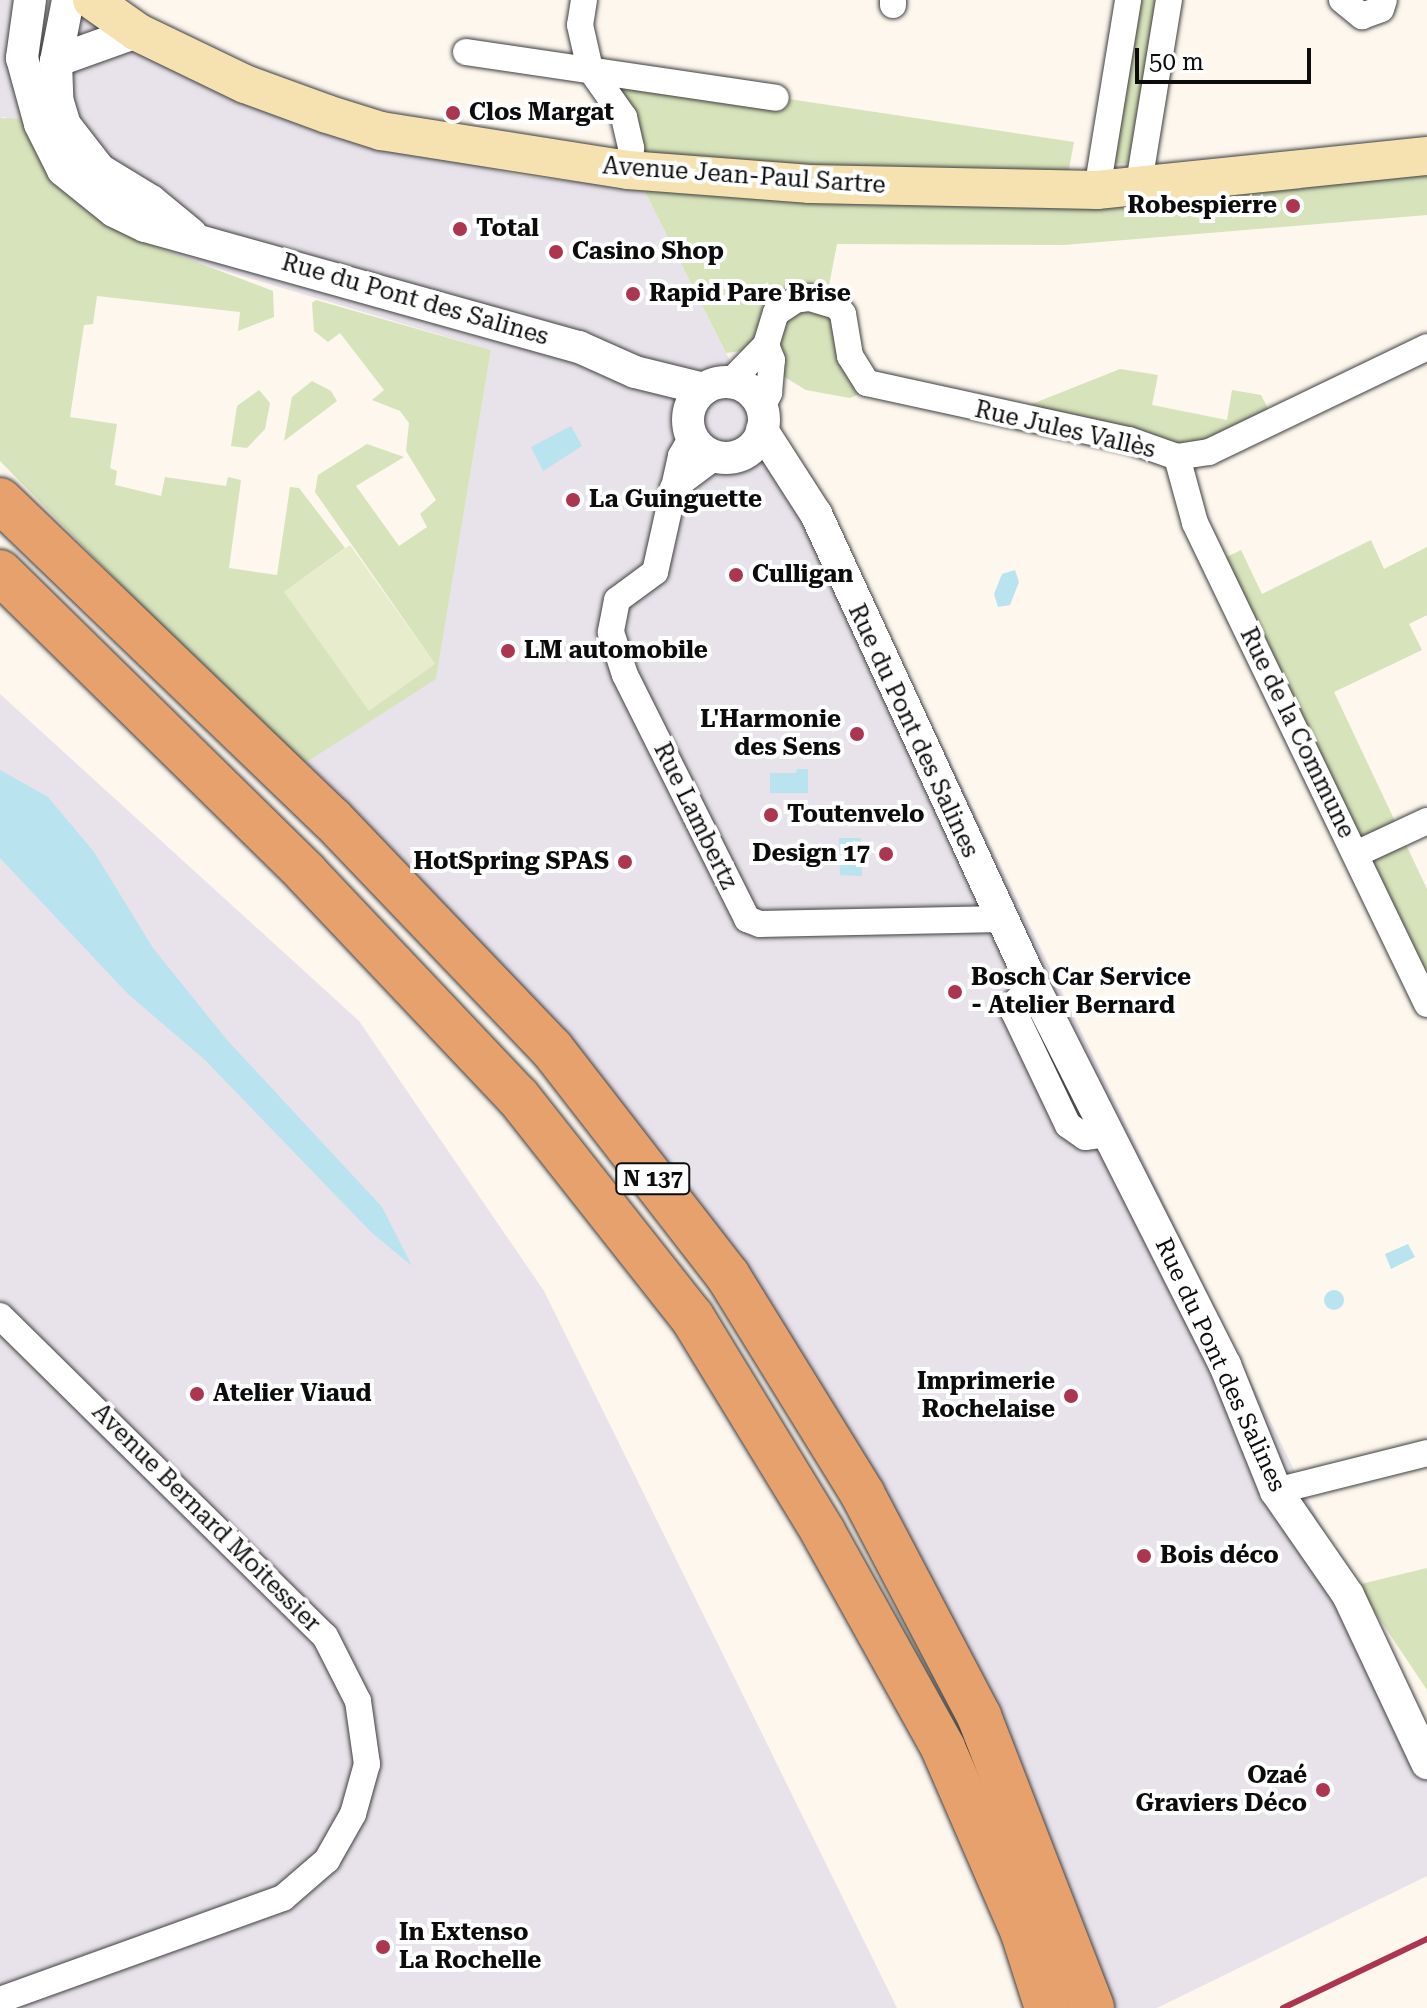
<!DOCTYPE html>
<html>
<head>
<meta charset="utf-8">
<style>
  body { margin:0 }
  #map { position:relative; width:1427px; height:2008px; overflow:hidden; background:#fdf7ee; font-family:"Roboto Serif",serif }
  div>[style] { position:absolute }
  .industrial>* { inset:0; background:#e8e2ea }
  .green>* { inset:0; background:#d7e3bb }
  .pitch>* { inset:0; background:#e6eccc }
  .water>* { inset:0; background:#b8e3ef }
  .round { border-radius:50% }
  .roads { filter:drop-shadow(0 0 2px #3f3f3f) drop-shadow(0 0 2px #3f3f3f) }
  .minor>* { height:26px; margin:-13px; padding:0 13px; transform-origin:13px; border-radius:13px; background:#fff }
  .tertiary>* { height:32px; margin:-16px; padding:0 16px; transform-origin:16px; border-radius:16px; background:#fff }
  .tertiary>.ring { margin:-16px; padding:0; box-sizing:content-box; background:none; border:32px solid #fff; border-radius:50% }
  .secondary>* { height:38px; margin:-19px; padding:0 19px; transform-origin:19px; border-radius:19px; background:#f5e2b0 }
  .trunk>* { height:44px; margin:-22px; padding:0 22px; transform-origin:22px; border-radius:22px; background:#e6a16c }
  .rail>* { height:6px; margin:-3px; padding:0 3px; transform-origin:3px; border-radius:3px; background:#ac354f }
  .dots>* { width:22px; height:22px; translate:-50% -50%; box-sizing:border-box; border:4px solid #fff; border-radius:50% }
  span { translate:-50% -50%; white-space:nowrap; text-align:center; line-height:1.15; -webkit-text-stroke:8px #fff; paint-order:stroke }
  .shield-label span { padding:2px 6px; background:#fff; border:2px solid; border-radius:6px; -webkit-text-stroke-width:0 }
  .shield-label { font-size:22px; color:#0c0c0c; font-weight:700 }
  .poi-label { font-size:24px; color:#0c0c0c; font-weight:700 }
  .left { translate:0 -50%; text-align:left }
  .right { translate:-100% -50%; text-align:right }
  .street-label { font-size:24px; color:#0c0c0c }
  .scale { position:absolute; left:1135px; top:48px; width:176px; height:36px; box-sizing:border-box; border:4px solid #0c0c0c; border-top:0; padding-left:10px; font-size:24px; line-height:28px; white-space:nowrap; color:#0c0c0c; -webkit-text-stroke:6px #fff; paint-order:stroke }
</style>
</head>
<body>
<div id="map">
  <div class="industrial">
    <i style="clip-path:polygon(0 0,65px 0,64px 7px,154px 57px,308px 123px,520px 176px,643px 188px,731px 363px,774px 386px,780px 440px,809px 471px,1427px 1744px,1427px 1876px,1157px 2008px,1103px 2008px,803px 1364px,299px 767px,436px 678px,491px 350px,168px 254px,95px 213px,5px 117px,0 118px)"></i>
    <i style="clip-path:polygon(0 694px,359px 1021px,544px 1291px,897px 2008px,0 2008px)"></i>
  </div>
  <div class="green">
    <i style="clip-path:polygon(1128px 0,1169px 0,1142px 163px,1101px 164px)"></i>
    <i style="clip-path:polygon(590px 69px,1074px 142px,1065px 190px,1427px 156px,1427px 215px,1064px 245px,837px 244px,826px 301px,875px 387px,850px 398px,806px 390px,742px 351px,726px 353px,634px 170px,631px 148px)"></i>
    <i style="clip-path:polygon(0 118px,23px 119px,109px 223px,133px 238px,273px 291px,274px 317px,238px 331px,240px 312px,97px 296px,93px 324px,84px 325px,70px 417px,117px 424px,110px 468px,117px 471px,115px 485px,161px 496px,165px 477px,226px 486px,228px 477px,241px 480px,229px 568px,277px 575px,290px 487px,299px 488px,345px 548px,284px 592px,435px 664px,315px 492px,318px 475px,367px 444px,404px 457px,356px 486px,399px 546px,427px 527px,420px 514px,436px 500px,406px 451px,409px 423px,400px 411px,372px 400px,384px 390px,340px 333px,328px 342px,314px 331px,312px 303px,316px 300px,491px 350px,436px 679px,299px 767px,0 461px)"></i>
    <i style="clip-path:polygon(1120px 369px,1158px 375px,1152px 405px,1227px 420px,1232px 390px,1261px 395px,1274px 420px,1209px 452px,1022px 408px)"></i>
    <i style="clip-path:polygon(312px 381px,331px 391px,337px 401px,284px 441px,292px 397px)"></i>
    <i style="clip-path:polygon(259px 390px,270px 403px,265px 429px,247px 448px,231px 446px,237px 406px)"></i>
    <i style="clip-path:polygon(1371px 540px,1384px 569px,1427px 547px,1427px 615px,1409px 624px,1422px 650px,1334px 692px,1427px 889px,1427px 1004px,1214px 563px,1241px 550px,1262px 594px)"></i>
    <i style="clip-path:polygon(1427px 1568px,1427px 1690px,1357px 1585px)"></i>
  </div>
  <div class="pitch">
    <i style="clip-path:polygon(350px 545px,435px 664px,369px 711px,284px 592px)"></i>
  </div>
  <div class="water">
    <i style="clip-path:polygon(571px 426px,582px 446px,543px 471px,531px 447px)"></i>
    <i style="clip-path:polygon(1015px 570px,1019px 582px,1010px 605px,998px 607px,994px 594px,1002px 574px)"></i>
    <i style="clip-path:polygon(797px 769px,808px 769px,808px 793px,770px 793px,770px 773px,796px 773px)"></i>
    <i style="clip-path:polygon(0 770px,48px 797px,94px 852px,153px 948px,227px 1040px,382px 1207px,412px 1266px,371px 1232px,205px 1060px,128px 994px,0 858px)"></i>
    <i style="clip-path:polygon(839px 838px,861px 838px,862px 876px,840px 875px)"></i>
    <i style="clip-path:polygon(1408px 1244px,1415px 1257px,1391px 1269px,1385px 1254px)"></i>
    <i class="round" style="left:1324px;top:1290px;width:20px;height:20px"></i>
  </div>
  <div class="roads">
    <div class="minor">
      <i style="left:584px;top:0;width:25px;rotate:99deg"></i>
      <i style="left:580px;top:25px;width:45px;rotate:77.2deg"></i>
      <i style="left:590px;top:69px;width:59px;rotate:54.7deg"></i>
      <i style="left:624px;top:117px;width:32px;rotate:77deg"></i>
      <i style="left:631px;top:148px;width:22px;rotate:98deg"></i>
      <i style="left:1342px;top:0;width:26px;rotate:39deg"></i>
      <i style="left:1362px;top:16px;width:20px;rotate:-20deg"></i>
      <i style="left:1381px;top:9px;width:9px;rotate:-72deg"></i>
      <i style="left:893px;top:5px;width:5px;rotate:-90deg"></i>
      <i style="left:466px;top:52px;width:313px;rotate:8.4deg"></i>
      <i style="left:1138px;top:189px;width:192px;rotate:-80.7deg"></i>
      <i style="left:1097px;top:190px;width:193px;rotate:-80.7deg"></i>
      <i style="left:730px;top:382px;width:52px;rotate:-45.8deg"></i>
      <i style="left:766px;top:345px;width:34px;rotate:-73deg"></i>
      <i style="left:776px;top:313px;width:23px;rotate:-34deg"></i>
      <i style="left:795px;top:300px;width:15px;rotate:-8deg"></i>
      <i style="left:810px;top:298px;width:28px;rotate:17deg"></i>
      <i style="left:837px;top:306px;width:10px;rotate:53deg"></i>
      <i style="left:843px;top:314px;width:43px;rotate:80.5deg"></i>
      <i style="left:850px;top:356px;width:32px;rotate:58deg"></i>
      <i style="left:867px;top:383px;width:268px;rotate:12.3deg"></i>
      <i style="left:1129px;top:440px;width:51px;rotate:19.5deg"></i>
      <i style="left:1177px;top:457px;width:32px;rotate:-9deg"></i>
      <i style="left:1209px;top:452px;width:242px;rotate:-25.7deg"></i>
      <i style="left:762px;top:408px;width:17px;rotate:-65deg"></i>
      <i style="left:769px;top:393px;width:33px;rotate:-85deg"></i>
      <i style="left:772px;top:360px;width:16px;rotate:-112deg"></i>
      <i style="left:692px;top:437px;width:22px;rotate:120deg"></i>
      <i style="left:681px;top:456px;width:119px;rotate:102.6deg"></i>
      <i style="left:655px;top:572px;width:47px;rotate:143.6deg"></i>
      <i style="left:617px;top:600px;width:33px;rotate:101deg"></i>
      <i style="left:611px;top:632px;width:45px;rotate:72deg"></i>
      <i style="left:625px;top:675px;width:273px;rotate:63.4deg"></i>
      <i style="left:747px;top:919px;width:14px;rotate:21deg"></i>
      <i style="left:760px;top:924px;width:242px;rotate:-1.2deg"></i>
      <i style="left:1177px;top:457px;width:68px;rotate:74.7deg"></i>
      <i style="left:1195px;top:523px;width:534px;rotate:64.25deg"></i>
      <i style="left:673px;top:488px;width:54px;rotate:-36.7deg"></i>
      <i style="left:1356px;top:854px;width:78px;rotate:-24.9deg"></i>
      <i style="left:1033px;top:985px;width:28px;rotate:135deg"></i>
      <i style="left:1013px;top:1005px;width:7px;rotate:82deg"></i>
      <i style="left:1014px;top:1012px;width:125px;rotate:64.5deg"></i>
      <i style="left:1068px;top:1125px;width:21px;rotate:35deg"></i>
      <i style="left:1085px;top:1137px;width:23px;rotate:-7deg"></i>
      <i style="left:0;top:1316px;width:456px;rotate:44.6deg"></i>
      <i style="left:325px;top:1636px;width:73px;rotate:63.1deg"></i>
      <i style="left:358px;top:1701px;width:64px;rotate:81.9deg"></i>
      <i style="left:367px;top:1764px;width:52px;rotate:105.6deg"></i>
      <i style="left:353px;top:1814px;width:53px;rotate:119.5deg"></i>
      <i style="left:327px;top:1860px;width:58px;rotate:139.2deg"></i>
      <i style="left:283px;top:1898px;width:301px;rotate:160.2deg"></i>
      <i style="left:1276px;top:1491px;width:156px;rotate:-14.1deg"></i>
    </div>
    <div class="tertiary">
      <i style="left:30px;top:0;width:59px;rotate:97.9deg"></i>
      <i style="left:22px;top:58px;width:68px;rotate:74.7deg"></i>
      <i style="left:40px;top:124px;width:51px;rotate:63.4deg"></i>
      <i style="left:63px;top:170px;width:65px;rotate:38.8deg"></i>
      <i style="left:114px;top:211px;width:34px;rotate:26deg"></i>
      <i style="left:145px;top:226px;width:451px;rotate:15.6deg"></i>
      <i style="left:579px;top:347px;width:61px;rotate:24.1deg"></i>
      <i style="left:635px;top:372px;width:71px;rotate:13.8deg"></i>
      <i style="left:68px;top:0;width:62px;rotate:101.1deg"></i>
      <i style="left:56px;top:61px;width:38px;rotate:88deg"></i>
      <i style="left:57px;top:99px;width:27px;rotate:73deg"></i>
      <i style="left:65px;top:125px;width:57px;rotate:52.1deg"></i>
      <i style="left:100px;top:170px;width:60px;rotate:31.3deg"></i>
      <i style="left:151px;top:201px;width:52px;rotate:39.5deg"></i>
      <i style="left:56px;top:61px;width:86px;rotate:-19.7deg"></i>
      <i class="ring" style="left:688px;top:382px;width:44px;height:44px"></i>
      <i style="left:762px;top:430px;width:100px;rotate:57.3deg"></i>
      <i style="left:816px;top:514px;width:519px;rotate:65.26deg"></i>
      <i style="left:1033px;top:985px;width:426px;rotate:63.2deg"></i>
      <i style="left:1225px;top:1365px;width:136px;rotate:68deg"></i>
      <i style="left:1276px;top:1491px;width:126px;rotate:55.3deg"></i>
      <i style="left:1348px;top:1595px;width:186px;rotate:64.8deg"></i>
    </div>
    <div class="secondary">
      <i style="left:92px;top:0;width:55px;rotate:35.4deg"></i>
      <i style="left:137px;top:32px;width:120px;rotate:25.7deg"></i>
      <i style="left:245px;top:84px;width:87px;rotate:20.1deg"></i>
      <i style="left:327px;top:114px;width:57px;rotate:17.5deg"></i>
      <i style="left:381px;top:131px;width:250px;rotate:9deg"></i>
      <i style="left:628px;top:170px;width:183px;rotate:4.4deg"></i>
      <i style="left:810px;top:184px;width:287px;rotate:1.2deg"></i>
      <i style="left:1097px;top:190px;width:332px;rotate:-5.9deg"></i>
    </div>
    <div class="trunk">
      <i style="left:0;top:500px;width:460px;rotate:43.9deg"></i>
      <i style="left:332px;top:819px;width:318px;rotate:46.3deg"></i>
      <i style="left:552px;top:1049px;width:287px;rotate:52.2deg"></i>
      <i style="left:728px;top:1276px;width:257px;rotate:58.3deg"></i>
      <i style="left:863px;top:1495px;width:250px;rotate:62.3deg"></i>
      <i style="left:979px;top:1716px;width:313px;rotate:68.8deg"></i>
      <i style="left:0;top:572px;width:429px;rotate:44.5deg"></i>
      <i style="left:306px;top:873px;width:308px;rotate:46.6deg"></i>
      <i style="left:518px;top:1097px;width:280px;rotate:51.7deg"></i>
      <i style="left:692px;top:1317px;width:252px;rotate:58.6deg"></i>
      <i style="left:823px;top:1532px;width:247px;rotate:60.9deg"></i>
      <i style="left:943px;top:1748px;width:202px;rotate:66.6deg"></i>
      <i style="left:1023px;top:1933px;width:79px;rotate:72.3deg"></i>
    </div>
  </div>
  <div class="rail">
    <i style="left:1283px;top:2008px;width:160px;rotate:-25.6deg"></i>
  </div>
  <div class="dots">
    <i style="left:453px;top:113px;background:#ac354f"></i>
    <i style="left:1293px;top:206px;background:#ac354f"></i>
    <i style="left:460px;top:229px;background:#ac354f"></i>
    <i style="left:556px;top:252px;background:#ac354f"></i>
    <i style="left:633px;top:294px;background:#ac354f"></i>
    <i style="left:573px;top:500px;background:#ac354f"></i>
    <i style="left:736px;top:575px;background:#ac354f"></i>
    <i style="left:508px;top:651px;background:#ac354f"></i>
    <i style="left:857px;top:734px;background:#ac354f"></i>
    <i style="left:771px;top:815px;background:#ac354f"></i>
    <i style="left:886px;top:854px;background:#ac354f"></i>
    <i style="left:625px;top:862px;background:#ac354f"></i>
    <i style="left:955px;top:992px;background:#ac354f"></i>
    <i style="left:197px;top:1394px;background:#ac354f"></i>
    <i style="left:1071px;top:1396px;background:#ac354f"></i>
    <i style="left:1144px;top:1556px;background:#ac354f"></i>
    <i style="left:1323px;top:1790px;background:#ac354f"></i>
    <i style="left:383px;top:1947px;background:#ac354f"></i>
  </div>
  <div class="shield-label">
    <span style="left:653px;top:1179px">N 137</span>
  </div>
  <div class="poi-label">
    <span class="left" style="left:469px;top:113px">Clos Margat</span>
    <span class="right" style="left:1277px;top:206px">Robespierre</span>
    <span class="left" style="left:476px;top:229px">Total</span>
    <span class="left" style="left:572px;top:252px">Casino Shop</span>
    <span class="left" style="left:649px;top:294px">Rapid Pare Brise</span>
    <span class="left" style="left:589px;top:500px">La Guinguette</span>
    <span class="left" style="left:752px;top:575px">Culligan</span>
    <span class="left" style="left:524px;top:651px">LM automobile</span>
    <span class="right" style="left:841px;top:734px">L'Harmonie<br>des Sens</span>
    <span class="left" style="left:787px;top:815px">Toutenvelo</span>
    <span class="right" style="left:870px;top:854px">Design 17</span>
    <span class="right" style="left:609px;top:862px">HotSpring SPAS</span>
    <span class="left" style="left:971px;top:992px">Bosch Car Service<br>- Atelier Bernard</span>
    <span class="right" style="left:1055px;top:1396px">Imprimerie<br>Rochelaise</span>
    <span class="left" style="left:213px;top:1394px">Atelier Viaud</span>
    <span class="left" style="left:1160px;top:1556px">Bois déco</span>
    <span class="right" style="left:1307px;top:1790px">Ozaé<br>Graviers Déco</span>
    <span class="left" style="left:399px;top:1947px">In Extenso<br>La Rochelle</span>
  </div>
  <div class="street-label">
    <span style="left:744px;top:176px;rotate:4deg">Avenue Jean-Paul Sartre</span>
    <span style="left:415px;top:300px;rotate:16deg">Rue du Pont des Salines</span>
    <span style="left:1065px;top:430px;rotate:13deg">Rue Jules Vallès</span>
    <span style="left:913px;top:731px;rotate:65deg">Rue du Pont des Salines</span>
    <span style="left:1297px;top:733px;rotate:64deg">Rue de la Commune</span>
    <span style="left:695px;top:816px;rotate:64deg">Rue Lambertz</span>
    <span style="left:1220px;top:1365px;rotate:65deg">Rue du Pont des Salines</span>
    <span style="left:206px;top:1518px;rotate:45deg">Avenue Bernard Moitessier</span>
  </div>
  <div class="scale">50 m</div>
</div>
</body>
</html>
